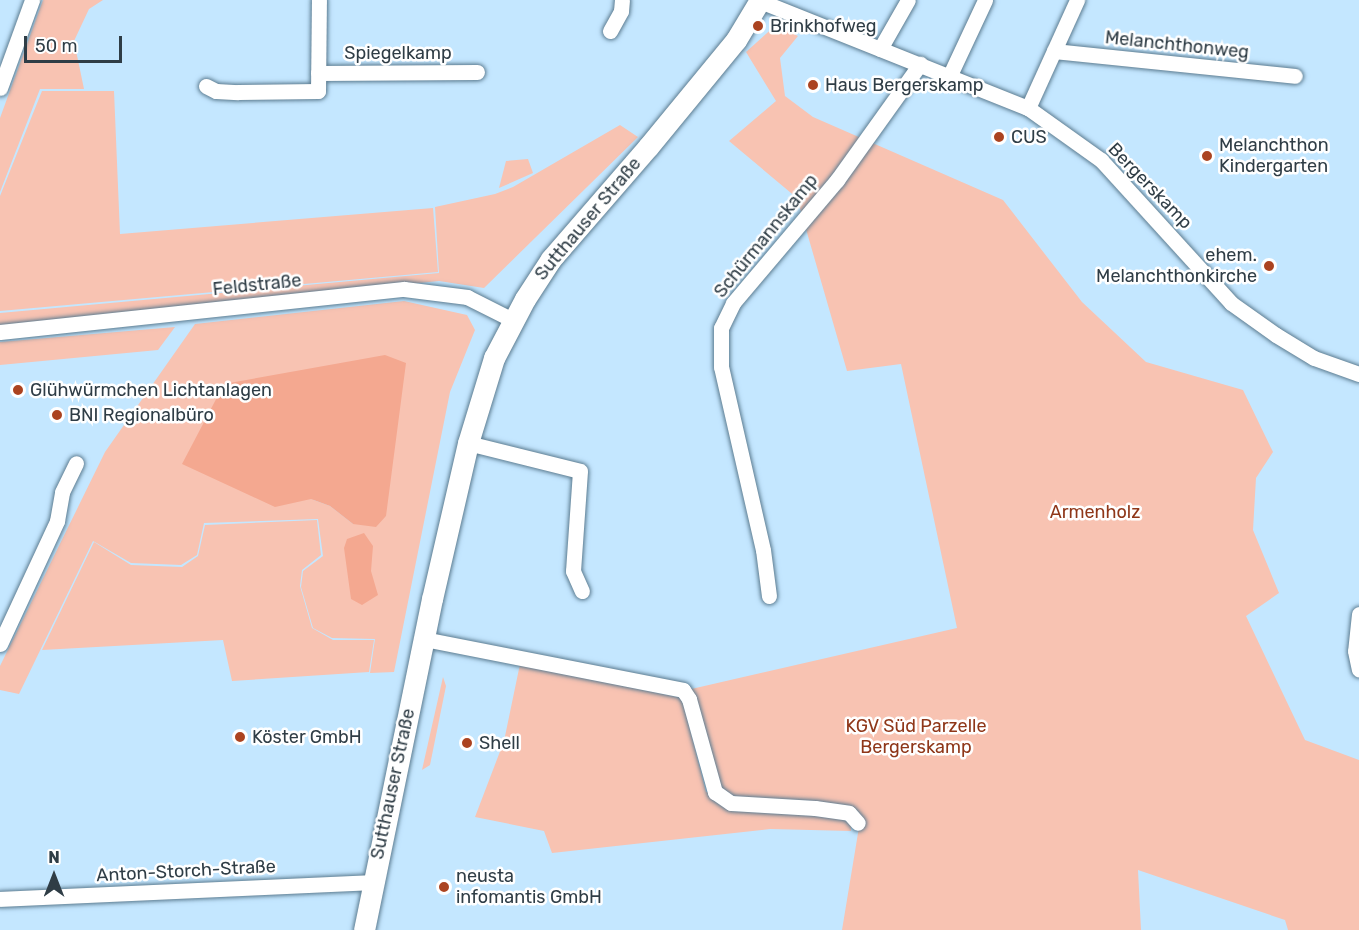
<!DOCTYPE html>
<html>
<head>
<meta charset="utf-8">
<style>
  body { margin:0 }
  #map { position:relative; width:1359px; height:930px; overflow:hidden; background:#c4e7ff; font-family:Rubik,sans-serif }
  div>[style] { position:absolute }
  .green>* { inset:0; background:#f8c3b2 }
  .water>* { inset:0; background:#f4a890 }
  .roads { filter:drop-shadow(0 0 2px #5c7c91) drop-shadow(0 0 2px #5c7c91) }
  .street>* { height:15px; margin:-7.5px; padding:0 7.5px; transform-origin:7.5px; border-radius:7.5px; background:#fff }
  .secondary>* { height:21px; margin:-10.5px; padding:0 10.5px; transform-origin:10.5px; border-radius:10.5px; background:#fff }
  .dots>* { width:16px; height:16px; translate:-50% -50%; box-sizing:border-box; border:3px solid #fff; border-radius:50% }
  span { translate:-50% -50%; white-space:nowrap; text-align:center; line-height:1.15; -webkit-text-stroke:5px #fff; paint-order:stroke }
  .poi-label { font-size:18px; color:#2f3d46 }
  .left { translate:0 -50%; text-align:left }
  .right { translate:-100% -50%; text-align:right }
  .street-label { font-size:18px; color:#2f3d46 }
  .park-label { font-size:18px; color:#8f3719 }
  .north { position:absolute; left:24px; top:846px; width:60px; height:60px; -webkit-text-stroke:4px #fff; paint-order:stroke; rotate:0deg; font-size:16px; font-weight:700; line-height:24px; text-align:center; color:#2f3d46 }
  .north::after { content:''; display:block; margin:auto; width:21px; height:27px; background:#2f3d46; clip-path:polygon(50% 0,100% 100%,50% 72%,0 100%) }
  .scale { position:absolute; left:24px; top:36px; width:98px; height:27px; box-sizing:border-box; border:3px solid #2f3d46; border-top:0; padding-left:8px; font-size:18px; line-height:21px; white-space:nowrap; color:#2f3d46; -webkit-text-stroke:4px #fff; paint-order:stroke }
</style>
</head>
<body>
<div id="map">
  <div class="green">
    <i style="clip-path:polygon(43px 0,103px 0,89px 9px,74px 41px,84px 89px,40px 89px,0 192px,0 118px)"></i>
    <i style="clip-path:polygon(776px 25px,798px 36px,780px 58px,785px 96px,813px 117px,1003px 200px,1082px 302px,1146px 362px,1243px 390px,1273px 452px,1256px 478px,1253px 530px,1279px 593px,1246px 616px,1305px 740px,1359px 760px,1359px 930px,1288px 930px,1285px 920px,1138px 870px,1141px 930px,842px 930px,861px 815px,851px 813px,851px 831px,770px 829px,552px 853px,544px 831px,475px 817px,504px 741px,520px 664px,682px 698px,706px 792px,715px 791px,687px 690px,957px 628px,901px 364px,847px 371px,797px 198px,729px 141px,776px 101px,746px 52px)"></i>
    <i style="clip-path:polygon(42px 91px,114px 91px,120px 234px,433px 208px,438px 272px,0 311px,0 196px)"></i>
    <i style="clip-path:polygon(620px 125px,638px 137px,484px 288px,439px 281px,0 326px,0 313px,439px 273px,435px 207px,495px 194px,513px 187px)"></i>
    <i style="clip-path:polygon(528px 159px,533px 173px,499px 188px,506px 161px)"></i>
    <i style="clip-path:polygon(evenodd,404px 301px,467px 315px,475px 330px,450px 392px,394px 672px,370px 673px,375px 639px,332px 638px,313px 628px,301px 587px,303px 571px,323px 556px,318px 519px,204px 523px,197px 555px,181px 565px,131px 563px,93px 541px,19px 694px,0 690px,0 666px,105px 452px,195px 324px,404px 301px,311px 499px,386px 516px,353px 524px,330px 506px,311px 499px)"></i>
    <i style="clip-path:polygon(175px 327px,158px 350px,0 365px,0 342px)"></i>
    <i style="clip-path:polygon(317px 520px,321px 555px,302px 570px,300px 586px,312px 628px,333px 640px,374px 640px,369px 672px,232px 681px,223px 640px,42px 650px,94px 542px,131px 565px,182px 567px,198px 556px,205px 525px)"></i>
    <i style="clip-path:polygon(443px 677px,446px 686px,430px 765px,422px 770px)"></i>
  </div>
  <div class="water">
    <i style="clip-path:polygon(385px 355px,406px 363px,386px 516px,376px 527px,353px 524px,330px 506px,311px 499px,275px 507px,182px 464px,224px 384px)"></i>
    <i style="clip-path:polygon(364px 533px,373px 546px,371px 571px,378px 595px,362px 605px,351px 599px,344px 548px,347px 539px)"></i>
  </div>
  <div class="roads">
    <div class="street">
      <i style="left:760px;top:1px;width:289px;rotate:21.8deg"></i>
      <i style="left:1028px;top:108px;width:90px;rotate:35.5deg"></i>
      <i style="left:1101px;top:160px;width:193px;rotate:47.7deg"></i>
      <i style="left:1231px;top:303px;width:55px;rotate:35.4deg"></i>
      <i style="left:1276px;top:335px;width:44px;rotate:31.2deg"></i>
      <i style="left:1314px;top:358px;width:48px;rotate:19.6deg"></i>
      <i style="left:610px;top:31px;width:23px;rotate:-61deg"></i>
      <i style="left:621px;top:11px;width:11px;rotate:-85deg"></i>
      <i style="left:880px;top:49px;width:56px;rotate:-60.3deg"></i>
      <i style="left:1054px;top:51px;width:242px;rotate:5.9deg"></i>
      <i style="left:318px;top:73px;width:159px;rotate:-0.4deg"></i>
      <i style="left:949px;top:77px;width:85px;rotate:-64.9deg"></i>
      <i style="left:206px;top:86px;width:11px;rotate:27deg"></i>
      <i style="left:216px;top:91px;width:22px;rotate:3deg"></i>
      <i style="left:238px;top:92px;width:80px;rotate:-0.7deg"></i>
      <i style="left:318px;top:91px;width:91px;rotate:-89.4deg"></i>
      <i style="left:0;top:88px;width:94px;rotate:-70deg"></i>
      <i style="left:1028px;top:108px;width:119px;rotate:-65.6deg"></i>
      <i style="left:0;top:332px;width:406px;rotate:-6.1deg"></i>
      <i style="left:404px;top:289px;width:64px;rotate:7.2deg"></i>
      <i style="left:467px;top:297px;width:51px;rotate:26.6deg"></i>
      <i style="left:468px;top:443px;width:115px;rotate:14deg"></i>
      <i style="left:580px;top:471px;width:100px;rotate:94deg"></i>
      <i style="left:573px;top:571px;width:22px;rotate:66deg"></i>
      <i style="left:769px;top:596px;width:46px;rotate:-97.4deg"></i>
      <i style="left:763px;top:550px;width:188px;rotate:-102.9deg"></i>
      <i style="left:721px;top:367px;width:39px;rotate:-90deg"></i>
      <i style="left:721px;top:328px;width:28px;rotate:-64deg"></i>
      <i style="left:733px;top:303px;width:161px;rotate:-49.8deg"></i>
      <i style="left:837px;top:180px;width:143px;rotate:-54.4deg"></i>
      <i style="left:1359px;top:614px;width:37px;rotate:96deg"></i>
      <i style="left:1355px;top:651px;width:19px;rotate:78deg"></i>
      <i style="left:424px;top:639px;width:264px;rotate:11.1deg"></i>
      <i style="left:683px;top:690px;width:11px;rotate:56deg"></i>
      <i style="left:689px;top:699px;width:97px;rotate:74.4deg"></i>
      <i style="left:715px;top:792px;width:19px;rotate:35deg"></i>
      <i style="left:731px;top:803px;width:84px;rotate:3.4deg"></i>
      <i style="left:815px;top:808px;width:34px;rotate:8deg"></i>
      <i style="left:849px;top:813px;width:13px;rotate:48deg"></i>
      <i style="left:0;top:644px;width:136px;rotate:-65.1deg"></i>
      <i style="left:57px;top:521px;width:29px;rotate:-80deg"></i>
      <i style="left:62px;top:492px;width:32px;rotate:-64deg"></i>
      <i style="left:0;top:899px;width:373px;rotate:-2.6deg"></i>
    </div>
    <div class="secondary">
      <i style="left:364px;top:930px;width:338px;rotate:-78.4deg"></i>
      <i style="left:432px;top:599px;width:160px;rotate:-77deg"></i>
      <i style="left:468px;top:443px;width:89px;rotate:-73deg"></i>
      <i style="left:494px;top:358px;width:67px;rotate:-62.3deg"></i>
      <i style="left:525px;top:299px;width:48px;rotate:-57deg"></i>
      <i style="left:551px;top:259px;width:148px;rotate:-49.1deg"></i>
      <i style="left:648px;top:147px;width:139px;rotate:-50.6deg"></i>
      <i style="left:736px;top:40px;width:47px;rotate:-59deg"></i>
    </div>
  </div>
  <div class="dots">
    <i style="left:758px;top:26px;background:#ab4320"></i>
    <i style="left:813px;top:85px;background:#ab4320"></i>
    <i style="left:999px;top:137px;background:#ab4320"></i>
    <i style="left:1207px;top:156px;background:#ab4320"></i>
    <i style="left:1269px;top:266px;background:#ab4320"></i>
    <i style="left:18px;top:390px;background:#ab4320"></i>
    <i style="left:57px;top:415px;background:#ab4320"></i>
    <i style="left:240px;top:737px;background:#ab4320"></i>
    <i style="left:467px;top:743px;background:#ab4320"></i>
    <i style="left:444px;top:887px;background:#ab4320"></i>
  </div>
  <div class="poi-label">
    <span class="left" style="left:770px;top:26px">Brinkhofweg</span>
    <span class="left" style="left:825px;top:85px">Haus Bergerskamp</span>
    <span class="left" style="left:1011px;top:137px">CUS</span>
    <span class="left" style="left:1219px;top:156px">Melanchthon<br>Kindergarten</span>
    <span class="right" style="left:1257px;top:266px">ehem.<br>Melanchthonkirche</span>
    <span class="left" style="left:30px;top:390px">Glühwürmchen Lichtanlagen</span>
    <span class="left" style="left:69px;top:415px">BNI Regionalbüro</span>
    <span class="left" style="left:252px;top:737px">Köster GmbH</span>
    <span class="left" style="left:479px;top:743px">Shell</span>
    <span class="left" style="left:456px;top:887px">neusta<br>infomantis GmbH</span>
  </div>
  <div class="street-label">
    <span style="left:1177px;top:45px;rotate:6deg">Melanchthonweg</span>
    <span style="left:398px;top:53px">Spiegelkamp</span>
    <span style="left:1150px;top:186px;rotate:46deg">Bergerskamp</span>
    <span style="left:588px;top:219px;rotate:-50deg">Sutthauser Straße</span>
    <span style="left:766px;top:236px;rotate:-51deg">Schürmannskamp</span>
    <span style="left:257px;top:285px;rotate:-6deg">Feldstraße</span>
    <span style="left:393px;top:784px;rotate:-78deg">Sutthauser Straße</span>
    <span style="left:186px;top:871px;rotate:-3deg">Anton-Storch-Straße</span>
  </div>
  <div class="park-label">
    <span style="left:1095px;top:512px">Armenholz</span>
    <span style="left:916px;top:737px">KGV Süd Parzelle<br>Bergerskamp</span>
  </div>
  <div class="north">N</div>
  <div class="scale">50 m</div>
</div>
</body>
</html>
